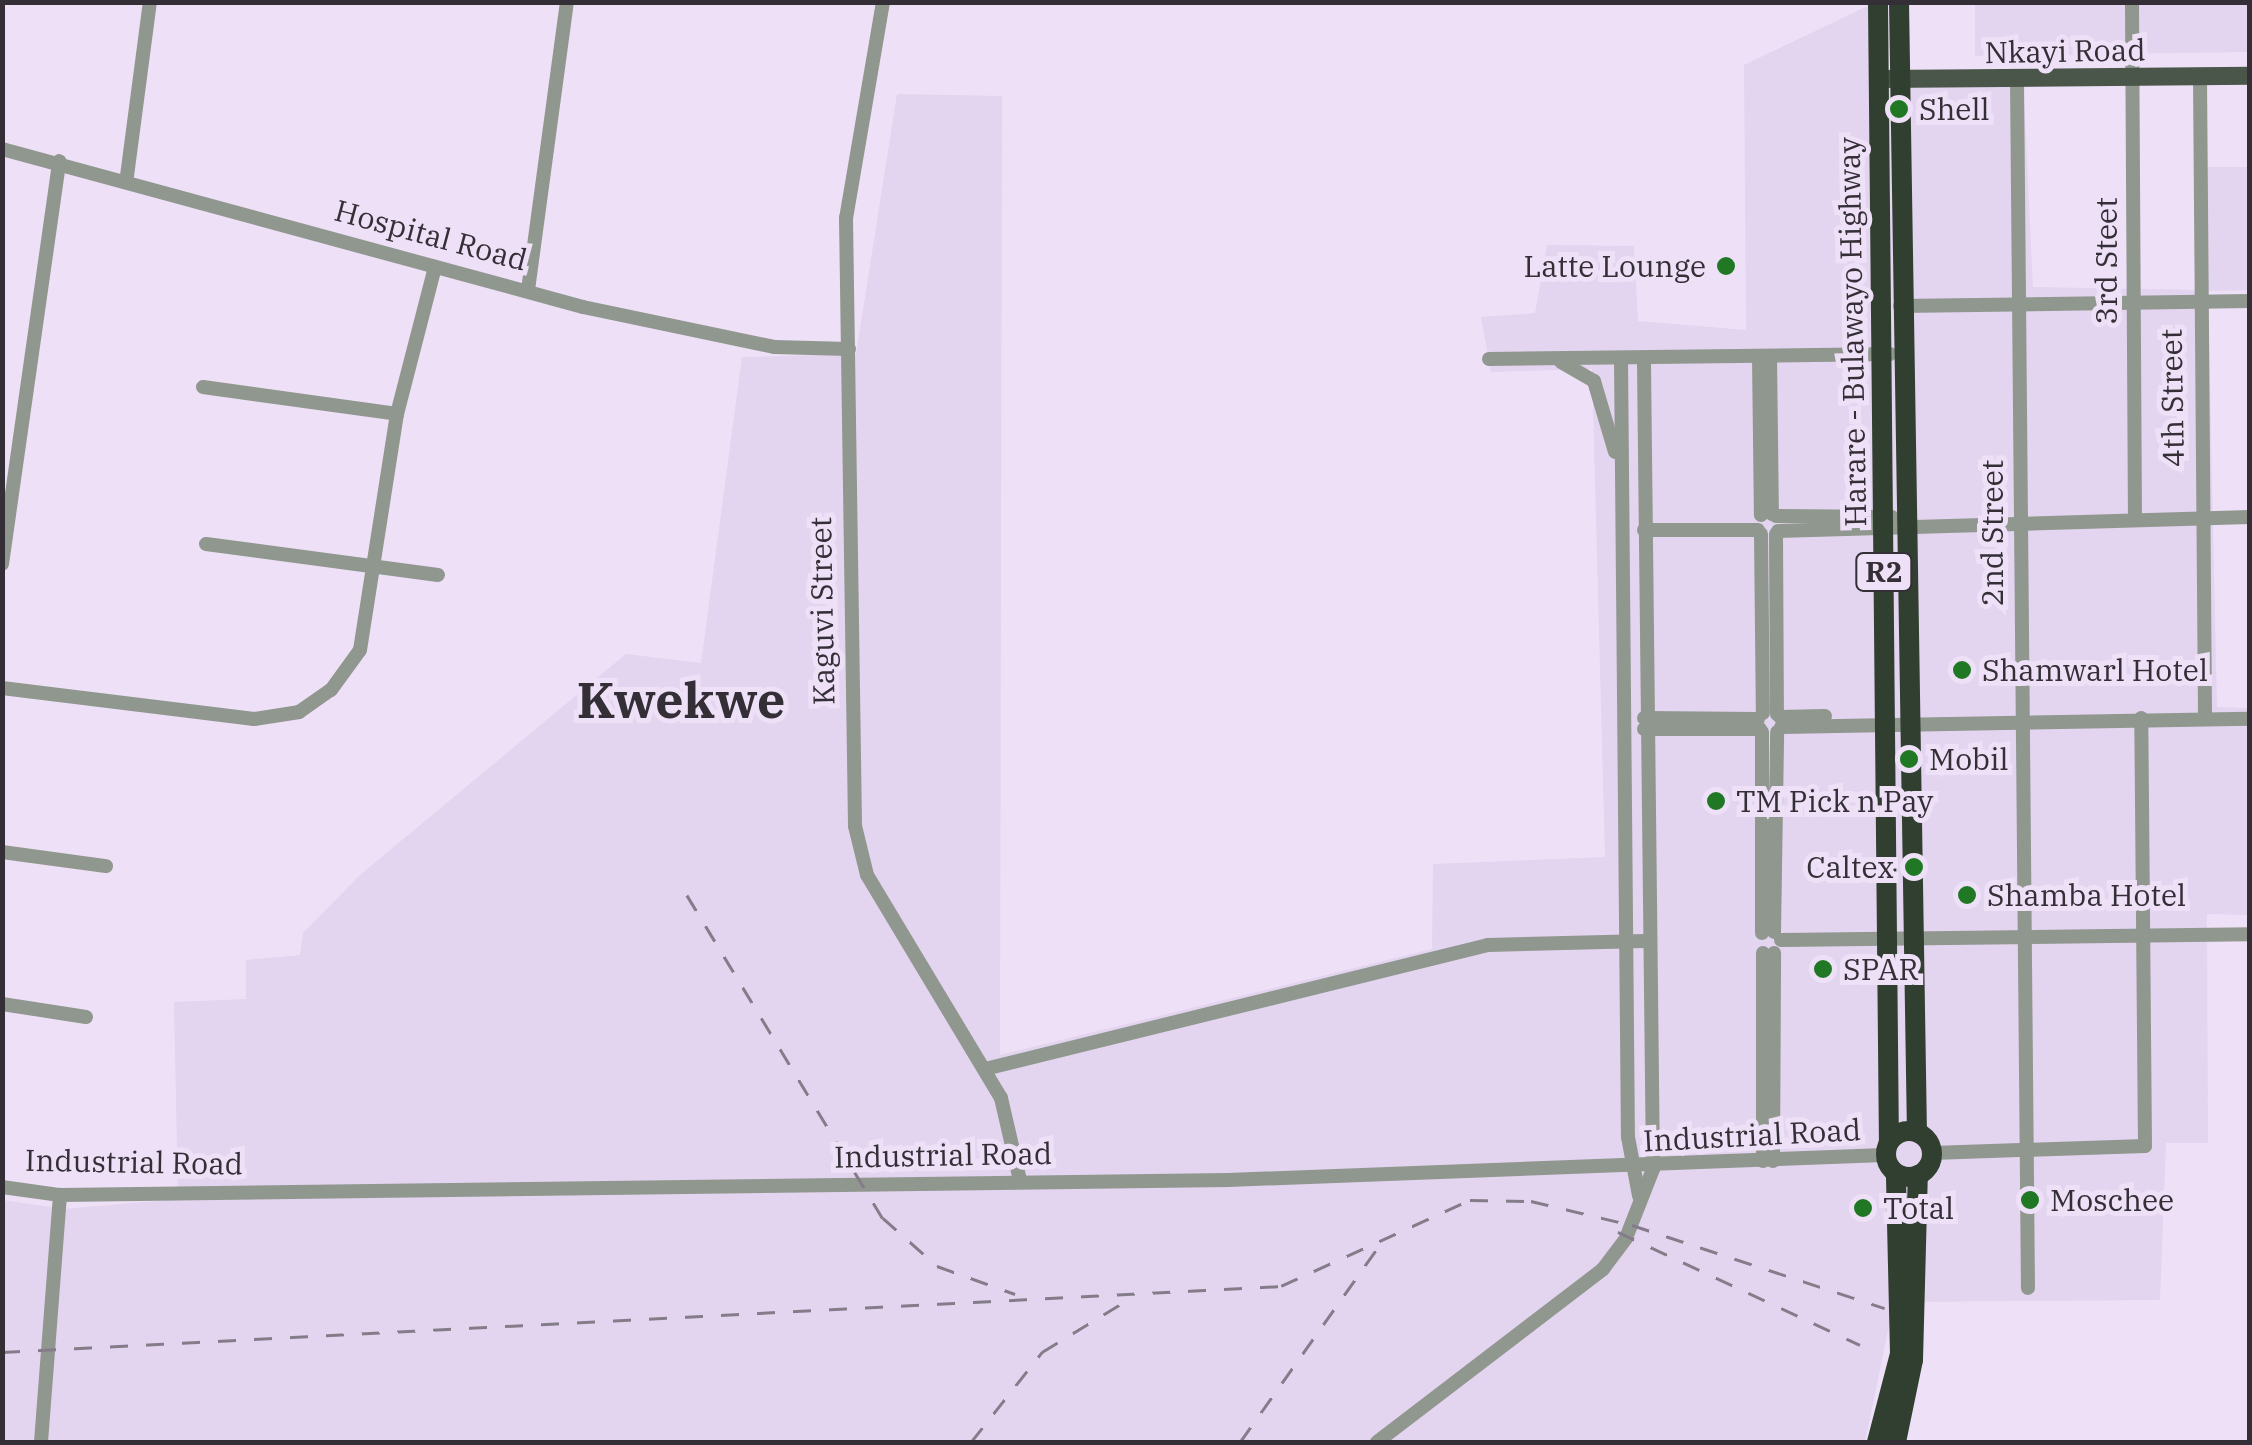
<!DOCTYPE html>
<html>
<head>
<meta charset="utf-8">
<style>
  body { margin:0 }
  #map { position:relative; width:2252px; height:1445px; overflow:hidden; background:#eee1f7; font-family:"IBM Plex Serif",serif }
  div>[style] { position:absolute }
  .built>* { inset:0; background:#e3d4ef }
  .minor>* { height:14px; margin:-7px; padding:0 7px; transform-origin:7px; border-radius:7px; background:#90978f }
  .major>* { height:18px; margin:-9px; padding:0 9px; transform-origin:9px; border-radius:9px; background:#495649 }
  .highway>* { height:20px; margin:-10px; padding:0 10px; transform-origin:10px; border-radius:10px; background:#313f30 }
  .highway>.ring { margin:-10px; padding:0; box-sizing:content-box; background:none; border:20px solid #313f30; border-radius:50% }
  .rail>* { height:2.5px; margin-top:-1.25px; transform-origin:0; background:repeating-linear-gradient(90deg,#857c8a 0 18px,transparent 0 36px) }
  .dots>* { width:28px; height:28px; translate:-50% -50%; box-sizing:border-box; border:5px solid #eee1f7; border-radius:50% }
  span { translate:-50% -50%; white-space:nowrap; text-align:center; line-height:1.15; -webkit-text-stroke:10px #eee1f7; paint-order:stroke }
  .shield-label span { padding:2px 8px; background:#eee1f7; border:2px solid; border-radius:8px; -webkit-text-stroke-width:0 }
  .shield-label { font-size:28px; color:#342f37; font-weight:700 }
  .street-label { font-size:30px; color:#342f37 }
  .poi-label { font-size:30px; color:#342f37 }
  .left { translate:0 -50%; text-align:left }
  .right { translate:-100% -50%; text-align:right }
  .town-label { font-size:50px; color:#342f37; font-weight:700 }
  .frame { position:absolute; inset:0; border:5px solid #342f37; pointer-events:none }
</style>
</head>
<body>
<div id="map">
  <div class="built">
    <i style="clip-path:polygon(1874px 3px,1873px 85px,2023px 80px,2033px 287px,2208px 290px,2206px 167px,2249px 167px,2249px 290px,2208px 291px,2217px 707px,2249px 708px,2249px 915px,2207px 914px,2208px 1143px,2166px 1143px,2160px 1300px,1894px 1302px,1865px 1442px,3px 1442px,3px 1200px,64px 1209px,178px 1199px,174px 1002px,246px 999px,246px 960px,300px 955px,303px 933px,361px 874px,626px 654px,701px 663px,742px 357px,856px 354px,897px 94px,1002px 96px,1000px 1055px,1432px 949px,1433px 864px,1605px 857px,1592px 369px,1491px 372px,1481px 317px,1535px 313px,1547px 245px,1634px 246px,1638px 321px,1746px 330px,1744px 65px)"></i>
    <i style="clip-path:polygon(1975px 3px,2249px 3px,2249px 52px,1975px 56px)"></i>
  </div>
  <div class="minor">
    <i style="left:883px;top:2px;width:219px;rotate:99.7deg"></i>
    <i style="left:846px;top:218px;width:608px;rotate:89.15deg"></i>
    <i style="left:855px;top:826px;width:50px;rotate:76.2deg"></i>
    <i style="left:867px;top:875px;width:260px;rotate:59deg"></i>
    <i style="left:1001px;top:1098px;width:84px;rotate:77deg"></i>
    <i style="left:2132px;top:2px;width:517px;rotate:89.67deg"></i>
    <i style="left:2200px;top:77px;width:641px;rotate:89.55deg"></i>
    <i style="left:2017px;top:79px;width:1209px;rotate:89.48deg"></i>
    <i style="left:2px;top:149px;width:602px;rotate:15.21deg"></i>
    <i style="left:583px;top:307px;width:195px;rotate:11.8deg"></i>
    <i style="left:774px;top:347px;width:75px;rotate:1.5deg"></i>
    <i style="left:127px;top:176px;width:176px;rotate:-82.5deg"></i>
    <i style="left:528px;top:290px;width:291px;rotate:-82.3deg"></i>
    <i style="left:1900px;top:306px;width:350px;rotate:-0.8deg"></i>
    <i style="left:1770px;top:356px;width:158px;rotate:89.3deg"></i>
    <i style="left:1759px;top:357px;width:158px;rotate:89.3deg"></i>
    <i style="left:1621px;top:358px;width:779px;rotate:89.49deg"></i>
    <i style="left:1628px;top:1137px;width:60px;rotate:79.4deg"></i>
    <i style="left:1489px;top:359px;width:401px;rotate:-0.7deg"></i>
    <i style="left:1561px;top:362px;width:38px;rotate:30deg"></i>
    <i style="left:1594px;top:381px;width:74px;rotate:73.5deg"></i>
    <i style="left:203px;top:387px;width:196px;rotate:7.9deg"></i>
    <i style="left:1776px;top:516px;width:116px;rotate:0.5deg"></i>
    <i style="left:1644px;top:530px;width:114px"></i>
    <i style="left:1778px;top:531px;width:472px;rotate:-1.7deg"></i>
    <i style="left:1761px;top:534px;width:179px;rotate:89.4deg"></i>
    <i style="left:1776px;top:534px;width:180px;rotate:89.7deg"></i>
    <i style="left:206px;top:544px;width:234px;rotate:7.6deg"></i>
    <i style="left:2px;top:564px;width:407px;rotate:-81.9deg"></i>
    <i style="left:2px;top:688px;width:254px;rotate:7deg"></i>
    <i style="left:254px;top:719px;width:46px;rotate:-8.8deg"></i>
    <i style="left:299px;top:712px;width:39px;rotate:-35deg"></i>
    <i style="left:331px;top:690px;width:49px;rotate:-54.1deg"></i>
    <i style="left:360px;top:650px;width:239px;rotate:-81.1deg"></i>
    <i style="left:397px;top:414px;width:152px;rotate:-75.5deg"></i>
    <i style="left:1780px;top:717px;width:45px;rotate:-1.3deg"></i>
    <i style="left:1644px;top:718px;width:114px;rotate:0.5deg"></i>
    <i style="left:1781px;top:727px;width:469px;rotate:-1deg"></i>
    <i style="left:1644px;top:729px;width:116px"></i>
    <i style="left:1762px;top:732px;width:201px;rotate:90deg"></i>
    <i style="left:2px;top:852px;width:105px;rotate:7.7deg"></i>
    <i style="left:1774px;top:932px;width:200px;rotate:-89.1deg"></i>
    <i style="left:1781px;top:940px;width:469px;rotate:-0.7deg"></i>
    <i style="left:1763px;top:953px;width:208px;rotate:90deg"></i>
    <i style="left:2px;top:1004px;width:85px;rotate:8.8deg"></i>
    <i style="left:985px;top:1069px;width:518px;rotate:-13.85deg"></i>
    <i style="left:1488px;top:945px;width:157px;rotate:-1.5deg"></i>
    <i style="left:1932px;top:1153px;width:213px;rotate:-1.9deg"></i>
    <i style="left:2145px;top:1146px;width:428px;rotate:-90.5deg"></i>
    <i style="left:1773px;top:1161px;width:208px;rotate:-89.7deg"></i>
    <i style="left:2px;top:1187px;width:59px;rotate:7.9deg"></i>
    <i style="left:60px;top:1195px;width:1168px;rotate:-0.74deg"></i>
    <i style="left:1228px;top:1180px;width:657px;rotate:-2.18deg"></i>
    <i style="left:41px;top:1442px;width:248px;rotate:-85.6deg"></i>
    <i style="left:1377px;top:1442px;width:285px;rotate:-37.4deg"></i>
    <i style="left:1603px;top:1269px;width:39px;rotate:-53deg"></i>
    <i style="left:1626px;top:1238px;width:74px;rotate:-68.6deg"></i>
    <i style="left:1653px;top:1169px;width:811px;rotate:-90.64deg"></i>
  </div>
  <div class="major">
    <i style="left:1880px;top:79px;width:370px;rotate:-0.5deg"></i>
  </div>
  <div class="highway">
    <i style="left:1878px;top:2px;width:1139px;rotate:89.45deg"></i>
    <i style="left:1899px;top:2px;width:1130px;rotate:89.09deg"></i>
    <i class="ring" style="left:1886px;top:1131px;width:26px;height:26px"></i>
    <i style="left:1877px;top:1442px;width:91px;rotate:-75.4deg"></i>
    <i style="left:1900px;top:1354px;width:180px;rotate:-91.3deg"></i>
    <i style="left:1896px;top:1442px;width:84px;rotate:-78.3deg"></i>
    <i style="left:1913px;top:1360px;width:185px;rotate:-88.5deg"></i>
  </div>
  <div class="rail">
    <i style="left:687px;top:895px;width:378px;rotate:58.8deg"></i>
    <i style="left:883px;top:1218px;width:72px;rotate:41.6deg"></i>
    <i style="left:937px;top:1266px;width:83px;rotate:19.7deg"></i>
    <i style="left:1618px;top:1232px;width:267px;rotate:25deg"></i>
    <i style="left:2px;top:1352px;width:1281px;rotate:-2.95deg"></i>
    <i style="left:1281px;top:1286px;width:208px;rotate:-24.5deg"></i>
    <i style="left:1470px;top:1200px;width:61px;rotate:0.9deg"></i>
    <i style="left:1531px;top:1201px;width:104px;rotate:13.4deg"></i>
    <i style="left:1632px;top:1225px;width:266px;rotate:18.2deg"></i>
    <i style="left:971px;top:1442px;width:115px;rotate:-51.7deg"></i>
    <i style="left:1042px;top:1352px;width:96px;rotate:-31.4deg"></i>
    <i style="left:1240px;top:1442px;width:240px;rotate:-54.7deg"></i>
  </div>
  <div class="dots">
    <i style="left:1899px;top:109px;background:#207825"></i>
    <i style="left:1726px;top:266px;background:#207825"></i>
    <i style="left:1962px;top:670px;background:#207825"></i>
    <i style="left:1909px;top:759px;background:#207825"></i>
    <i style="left:1716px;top:801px;background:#207825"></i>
    <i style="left:1914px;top:867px;background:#207825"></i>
    <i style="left:1967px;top:895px;background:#207825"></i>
    <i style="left:1823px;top:969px;background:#207825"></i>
    <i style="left:2030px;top:1200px;background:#207825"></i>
    <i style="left:1863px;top:1208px;background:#207825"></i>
  </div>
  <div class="shield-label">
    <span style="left:1884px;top:572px">R2</span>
  </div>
  <div class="street-label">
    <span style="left:2065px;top:51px;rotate:-1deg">Nkayi Road</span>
    <span style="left:431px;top:235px;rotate:15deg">Hospital Road</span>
    <span style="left:2106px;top:261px;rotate:-90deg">3rd Steet</span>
    <span style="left:1852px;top:332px;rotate:-91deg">Harare - Bulawayo Highway</span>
    <span style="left:2172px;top:398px;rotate:-91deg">4th Street</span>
    <span style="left:1992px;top:533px;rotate:-90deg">2nd Street</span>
    <span style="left:822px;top:611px;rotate:-91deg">Kaguvi Street</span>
    <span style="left:1752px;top:1135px;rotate:-3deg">Industrial Road</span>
    <span style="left:943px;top:1155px;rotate:-1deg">Industrial Road</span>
    <span style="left:134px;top:1162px;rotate:1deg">Industrial Road</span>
  </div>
  <div class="poi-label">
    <span class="left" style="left:1919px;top:109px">Shell</span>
    <span class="right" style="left:1706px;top:266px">Latte Lounge</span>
    <span class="left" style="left:1982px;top:670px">Shamwarl Hotel</span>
    <span class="left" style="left:1929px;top:759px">Mobil</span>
    <span class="left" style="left:1736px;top:801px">TM Pick n Pay</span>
    <span class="right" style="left:1894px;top:867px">Caltex</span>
    <span class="left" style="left:1987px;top:895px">Shamba Hotel</span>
    <span class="left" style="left:1843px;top:969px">SPAR</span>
    <span class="left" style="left:2050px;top:1200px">Moschee</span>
    <span class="left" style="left:1883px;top:1208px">Total</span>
  </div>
  <div class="town-label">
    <span style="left:681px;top:700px">Kwekwe</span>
  </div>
  <div class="frame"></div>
</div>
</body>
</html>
